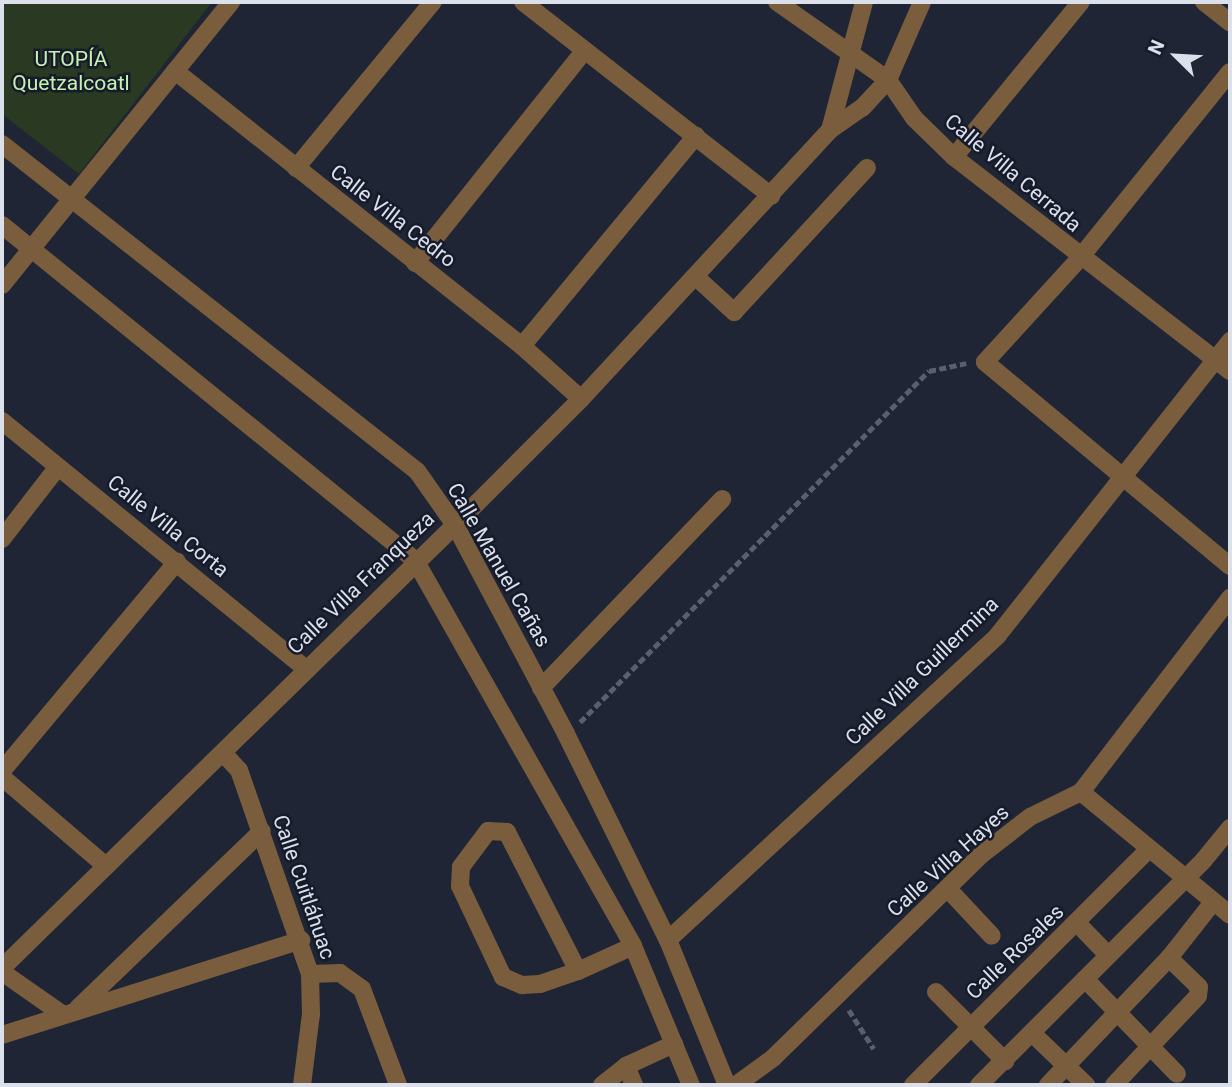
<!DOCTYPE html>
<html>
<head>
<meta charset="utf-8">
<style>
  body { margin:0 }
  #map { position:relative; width:1232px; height:1087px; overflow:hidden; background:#1f2535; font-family:Roboto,sans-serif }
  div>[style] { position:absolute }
  .green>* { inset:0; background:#2a3922 }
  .path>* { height:4.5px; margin-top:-2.25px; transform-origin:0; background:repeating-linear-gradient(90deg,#595f6d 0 7px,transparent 0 10.5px) }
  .minor>* { height:18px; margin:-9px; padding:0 9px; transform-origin:9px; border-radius:9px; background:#795d3d }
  span { translate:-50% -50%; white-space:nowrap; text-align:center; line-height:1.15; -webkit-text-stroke:5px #161b2b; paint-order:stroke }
  .park-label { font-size:21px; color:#c5f3ae }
  .street-label { font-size:21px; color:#dbe0ea }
  .frame { position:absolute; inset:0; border:4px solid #dbe0ea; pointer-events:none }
  .north { position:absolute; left:1141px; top:21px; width:70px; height:70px; -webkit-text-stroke:5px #161b2b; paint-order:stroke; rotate:294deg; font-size:19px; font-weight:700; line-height:28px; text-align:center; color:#dbe0ea }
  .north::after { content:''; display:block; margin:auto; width:24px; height:32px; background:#dbe0ea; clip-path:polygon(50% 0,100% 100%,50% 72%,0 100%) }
</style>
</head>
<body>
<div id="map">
  <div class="green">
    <i style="clip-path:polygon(2px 2px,212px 2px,79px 174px,2px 114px)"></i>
  </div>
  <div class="path">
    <i style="left:580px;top:722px;width:495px;rotate:-45.2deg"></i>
    <i style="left:929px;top:371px;width:38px;rotate:-12deg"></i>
    <i style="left:849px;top:1010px;width:46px;rotate:57.3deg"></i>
  </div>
  <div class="minor">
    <i style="left:523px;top:2px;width:315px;rotate:38deg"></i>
    <i style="left:777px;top:2px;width:136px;rotate:35.1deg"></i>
    <i style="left:888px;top:80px;width:46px;rotate:55.6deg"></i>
    <i style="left:914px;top:118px;width:56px;rotate:44.3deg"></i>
    <i style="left:954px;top:157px;width:349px;rotate:37.8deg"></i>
    <i style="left:1204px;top:2px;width:33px;rotate:38deg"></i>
    <i style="left:175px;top:71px;width:443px;rotate:38.4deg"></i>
    <i style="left:522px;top:346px;width:79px;rotate:41.9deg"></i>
    <i style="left:1230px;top:72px;width:239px;rotate:128.9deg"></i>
    <i style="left:1080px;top:258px;width:141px;rotate:132.4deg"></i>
    <i style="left:985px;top:362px;width:319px;rotate:39.8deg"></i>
    <i style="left:830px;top:130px;width:132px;rotate:-75.1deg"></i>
    <i style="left:2px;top:144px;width:528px;rotate:38.24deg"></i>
    <i style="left:417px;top:471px;width:66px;rotate:54.9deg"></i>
    <i style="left:455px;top:525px;width:237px;rotate:62deg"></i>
    <i style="left:566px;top:734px;width:230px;rotate:63.7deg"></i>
    <i style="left:668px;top:940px;width:157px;rotate:67.9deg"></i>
    <i style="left:954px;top:157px;width:200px;rotate:-50.7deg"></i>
    <i style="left:296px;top:168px;width:215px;rotate:-50.5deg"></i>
    <i style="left:2px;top:225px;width:532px;rotate:39.05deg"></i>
    <i style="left:415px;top:560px;width:443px;rotate:60.5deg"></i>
    <i style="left:633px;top:946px;width:151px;rotate:67.4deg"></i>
    <i style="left:415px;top:263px;width:271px;rotate:-51.4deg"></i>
    <i style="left:696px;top:277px;width:52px;rotate:42.6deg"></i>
    <i style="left:734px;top:312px;width:196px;rotate:-47.3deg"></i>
    <i style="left:2px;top:285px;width:364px;rotate:-51deg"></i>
    <i style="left:522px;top:346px;width:273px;rotate:-50.4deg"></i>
    <i style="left:2px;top:421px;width:391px;rotate:39.2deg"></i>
    <i style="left:2px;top:539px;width:90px;rotate:-52.2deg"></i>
    <i style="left:541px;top:688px;width:262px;rotate:-46.2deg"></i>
    <i style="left:223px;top:753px;width:23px;rotate:47deg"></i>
    <i style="left:239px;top:770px;width:216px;rotate:70.8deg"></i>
    <i style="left:310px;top:974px;width:40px;rotate:88.6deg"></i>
    <i style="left:311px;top:1014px;width:72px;rotate:97.2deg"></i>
    <i style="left:2px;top:771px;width:273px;rotate:-50.1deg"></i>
    <i style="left:2px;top:777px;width:137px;rotate:40.6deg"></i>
    <i style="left:1081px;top:792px;width:193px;rotate:39.5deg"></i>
    <i style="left:948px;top:889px;width:64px;rotate:46.9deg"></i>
    <i style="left:1077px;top:923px;width:43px;rotate:45.9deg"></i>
    <i style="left:668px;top:940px;width:449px;rotate:-42.7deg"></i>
    <i style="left:998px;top:635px;width:375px;rotate:-51.7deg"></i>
    <i style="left:2px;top:968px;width:634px;rotate:-44.36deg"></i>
    <i style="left:455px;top:525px;width:178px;rotate:-45deg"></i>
    <i style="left:581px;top:399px;width:367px;rotate:-47.2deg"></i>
    <i style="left:830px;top:130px;width:39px;rotate:-35deg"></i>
    <i style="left:862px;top:108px;width:38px;rotate:-47deg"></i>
    <i style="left:888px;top:80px;width:85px;rotate:-66.4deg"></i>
    <i style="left:578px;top:971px;width:156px;rotate:-117.1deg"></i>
    <i style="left:507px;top:832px;width:19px;rotate:-177deg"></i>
    <i style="left:488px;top:831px;width:45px;rotate:126.9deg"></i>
    <i style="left:461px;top:867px;width:19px;rotate:93deg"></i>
    <i style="left:460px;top:886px;width:101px;rotate:64.7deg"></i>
    <i style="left:503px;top:977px;width:21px;rotate:23deg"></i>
    <i style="left:522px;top:985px;width:18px;rotate:-3deg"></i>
    <i style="left:540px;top:984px;width:40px;rotate:-18.9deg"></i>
    <i style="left:578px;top:971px;width:60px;rotate:-24.4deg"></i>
    <i style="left:2px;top:972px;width:73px;rotate:35deg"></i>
    <i style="left:310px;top:974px;width:30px;rotate:-2deg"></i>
    <i style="left:340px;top:973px;width:27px;rotate:36deg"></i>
    <i style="left:362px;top:989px;width:103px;rotate:69.4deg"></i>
    <i style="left:1085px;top:979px;width:132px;rotate:45.9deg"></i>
    <i style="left:936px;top:992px;width:98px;rotate:45deg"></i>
    <i style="left:78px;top:1008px;width:255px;rotate:-43.9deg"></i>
    <i style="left:1033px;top:1034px;width:74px;rotate:43.9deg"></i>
    <i style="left:2px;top:1035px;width:314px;rotate:-17.6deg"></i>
    <i style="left:626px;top:1066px;width:21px;rotate:67deg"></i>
    <i style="left:602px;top:1085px;width:31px;rotate:-38deg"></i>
    <i style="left:626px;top:1066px;width:53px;rotate:-24.6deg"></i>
    <i style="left:736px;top:1085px;width:46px;rotate:-36.1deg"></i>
    <i style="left:773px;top:1058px;width:291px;rotate:-44.3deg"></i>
    <i style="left:981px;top:855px;width:62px;rotate:-37.8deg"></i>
    <i style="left:1030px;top:817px;width:57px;rotate:-26.1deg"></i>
    <i style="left:1081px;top:792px;width:245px;rotate:-52.5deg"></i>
    <i style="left:913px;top:1085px;width:332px;rotate:-45deg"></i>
    <i style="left:979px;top:1085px;width:317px;rotate:-45deg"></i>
    <i style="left:1203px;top:861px;width:43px;rotate:-50.7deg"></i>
    <i style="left:1048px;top:1085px;width:175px;rotate:-46.4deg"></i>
    <i style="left:1169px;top:958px;width:71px;rotate:-51.8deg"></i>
    <i style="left:1114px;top:1085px;width:122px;rotate:-46.7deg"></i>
    <i style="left:1198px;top:996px;width:9px;rotate:-84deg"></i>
    <i style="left:1199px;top:987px;width:42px;rotate:-136deg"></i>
  </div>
  <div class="park-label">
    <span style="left:71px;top:71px">UTOPÍA<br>Quetzalcoatl</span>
  </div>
  <div class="street-label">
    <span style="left:1013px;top:173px;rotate:40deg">Calle Villa Cerrada</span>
    <span style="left:393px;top:216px;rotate:38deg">Calle Villa Cedro</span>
    <span style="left:168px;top:526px;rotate:39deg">Calle Villa Corta</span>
    <span style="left:499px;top:565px;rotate:60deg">Calle Manuel Cañas</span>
    <span style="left:361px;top:583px;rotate:-44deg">Calle Villa Franqueza</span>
    <span style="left:922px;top:671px;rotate:-44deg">Calle Villa Guillermina</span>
    <span style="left:948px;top:861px;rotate:-42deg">Calle Villa Hayes</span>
    <span style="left:304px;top:887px;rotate:71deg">Calle Cuitláhuac</span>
    <span style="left:1015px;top:952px;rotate:-44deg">Calle Rosales</span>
  </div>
  <div class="frame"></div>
  <div class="north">N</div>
</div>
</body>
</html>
